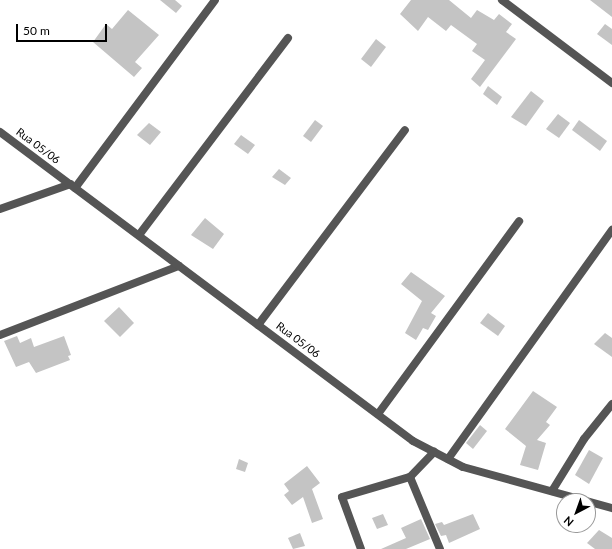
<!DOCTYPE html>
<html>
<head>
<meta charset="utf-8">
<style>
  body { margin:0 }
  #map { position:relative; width:612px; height:549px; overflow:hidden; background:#fff; font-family:Lato,sans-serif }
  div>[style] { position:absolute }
  .building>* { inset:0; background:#c4c4c4 }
  .minor>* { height:8px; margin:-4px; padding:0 4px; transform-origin:4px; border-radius:4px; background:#555 }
  .tertiary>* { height:8px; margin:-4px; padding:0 4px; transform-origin:4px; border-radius:4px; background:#555 }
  span { translate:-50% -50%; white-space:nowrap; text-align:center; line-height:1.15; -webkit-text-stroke:4px #fff; paint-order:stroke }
  .street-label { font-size:11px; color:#000 }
  .north { position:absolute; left:556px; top:493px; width:40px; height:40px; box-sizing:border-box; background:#fff; border:1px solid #999; border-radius:50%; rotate:221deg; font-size:11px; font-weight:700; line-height:16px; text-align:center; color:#000 }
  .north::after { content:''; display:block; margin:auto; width:14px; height:18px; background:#000; clip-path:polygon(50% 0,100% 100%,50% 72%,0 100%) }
  .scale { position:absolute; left:16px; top:24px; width:91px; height:18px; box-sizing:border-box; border:2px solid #000; border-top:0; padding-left:5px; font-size:12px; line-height:14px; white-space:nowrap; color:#000; -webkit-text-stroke:3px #fff; paint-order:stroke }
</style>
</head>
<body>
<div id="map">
  <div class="building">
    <i style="clip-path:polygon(160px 0,175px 0,182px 6px,176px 13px)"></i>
    <i style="clip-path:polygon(411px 0,449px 0,471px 18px,477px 10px,494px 20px,499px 14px,512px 24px,506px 32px,516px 39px,480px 87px,471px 79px,485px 60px,472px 51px,477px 44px,451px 25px,446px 31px,428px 17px,418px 31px,400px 14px)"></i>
    <i style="clip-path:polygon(590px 0,612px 0,612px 17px)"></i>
    <i style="clip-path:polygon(128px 10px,159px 35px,135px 62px,142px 68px,134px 77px,93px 42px,106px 24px,112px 29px)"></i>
    <i style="clip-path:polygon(605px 24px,612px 29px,612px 45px,597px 34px)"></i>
    <i style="clip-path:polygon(376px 39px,386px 47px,371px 67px,361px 59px)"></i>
    <i style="clip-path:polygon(488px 86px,502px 97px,497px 105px,483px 94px)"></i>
    <i style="clip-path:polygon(531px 91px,544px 101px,526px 126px,511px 117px)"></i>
    <i style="clip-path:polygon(558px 114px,570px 123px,559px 138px,546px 129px)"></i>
    <i style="clip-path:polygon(315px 120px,323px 126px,311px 142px,303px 136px)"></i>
    <i style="clip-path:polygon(579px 120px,607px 141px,600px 151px,572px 130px)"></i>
    <i style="clip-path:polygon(149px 123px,161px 132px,150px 145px,137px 135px)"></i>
    <i style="clip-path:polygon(241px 135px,255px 145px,248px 154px,234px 144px)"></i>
    <i style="clip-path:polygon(279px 169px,291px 178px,285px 185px,272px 177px)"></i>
    <i style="clip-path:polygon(205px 218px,224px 234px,213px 249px,191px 235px)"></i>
    <i style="clip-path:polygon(411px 272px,445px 296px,431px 313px,436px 316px,428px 330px,423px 328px,416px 340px,405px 333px,422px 301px,401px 284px)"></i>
    <i style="clip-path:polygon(119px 307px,134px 323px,120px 337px,104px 321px)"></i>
    <i style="clip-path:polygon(488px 313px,505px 326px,498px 336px,480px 323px)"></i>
    <i style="clip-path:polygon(605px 333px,612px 338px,612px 357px,594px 344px)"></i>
    <i style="clip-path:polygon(17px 336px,20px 343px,31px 338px,34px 347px,64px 336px,71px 355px,68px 356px,70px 360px,36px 373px,29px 362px,16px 367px,4px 341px)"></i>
    <i style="clip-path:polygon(533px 391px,557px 407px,546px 422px,550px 425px,537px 440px,546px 443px,538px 470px,520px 465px,526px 446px,505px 429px)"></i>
    <i style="clip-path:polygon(480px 425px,487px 431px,473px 449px,466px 443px)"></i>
    <i style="clip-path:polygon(589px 450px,603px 458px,589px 484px,575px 475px)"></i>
    <i style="clip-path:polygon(239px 459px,248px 463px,245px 472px,236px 469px)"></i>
    <i style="clip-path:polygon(307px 466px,320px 483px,312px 489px,323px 519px,312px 523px,303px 497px,292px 505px,284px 495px,289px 491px,284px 484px)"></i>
    <i style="clip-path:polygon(383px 514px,388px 525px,377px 529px,372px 518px)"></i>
    <i style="clip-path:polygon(473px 514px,480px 529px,449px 543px,446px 535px,441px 536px,435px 524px,442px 522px,444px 525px)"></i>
    <i style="clip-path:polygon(421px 519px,430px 539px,406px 549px,381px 549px,406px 538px,401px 528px)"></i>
    <i style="clip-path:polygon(599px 530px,612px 538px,612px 549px,595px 549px,587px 543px)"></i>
    <i style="clip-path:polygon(300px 533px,305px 546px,293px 549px,288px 538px)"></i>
  </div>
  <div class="minor">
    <i style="left:502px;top:0;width:138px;rotate:37deg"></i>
    <i style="left:75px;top:188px;width:234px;rotate:-53.3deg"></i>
    <i style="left:0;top:209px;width:75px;rotate:-19.4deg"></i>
    <i style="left:139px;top:235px;width:247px;rotate:-52.9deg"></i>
    <i style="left:258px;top:325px;width:244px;rotate:-53deg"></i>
    <i style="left:0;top:335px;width:192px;rotate:-21.1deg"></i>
    <i style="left:378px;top:414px;width:239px;rotate:-53.8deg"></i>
    <i style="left:448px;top:459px;width:282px;rotate:-54.4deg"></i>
    <i style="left:410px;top:477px;width:78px;rotate:67.4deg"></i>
    <i style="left:552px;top:491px;width:61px;rotate:-58.4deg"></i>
    <i style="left:584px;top:439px;width:45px;rotate:-51.3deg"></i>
    <i style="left:361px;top:549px;width:55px;rotate:-110.1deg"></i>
    <i style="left:342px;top:497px;width:71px;rotate:-16.4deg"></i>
    <i style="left:410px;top:477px;width:35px;rotate:-46deg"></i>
  </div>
  <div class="tertiary">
    <i style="left:0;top:132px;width:516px;rotate:36.8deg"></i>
    <i style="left:413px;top:441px;width:56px;rotate:27.5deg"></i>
    <i style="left:463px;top:467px;width:155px;rotate:15.4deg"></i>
  </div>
  <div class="street-label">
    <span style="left:38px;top:146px;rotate:37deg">Rua 05/06</span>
    <span style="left:298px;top:340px;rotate:37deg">Rua 05/06</span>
  </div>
  <div class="north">N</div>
  <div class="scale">50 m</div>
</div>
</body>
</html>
